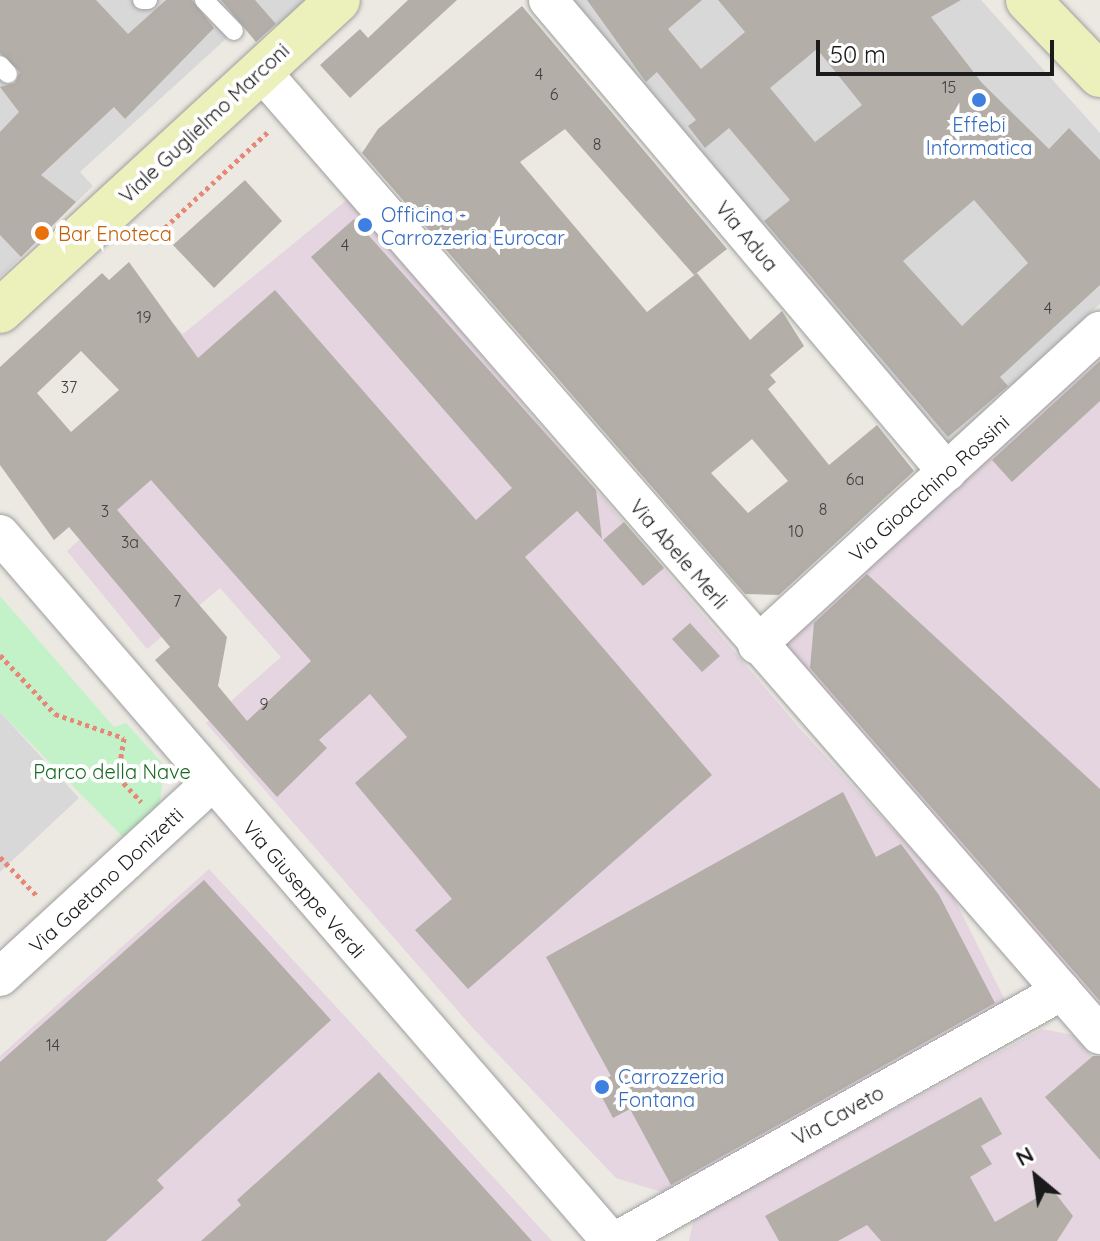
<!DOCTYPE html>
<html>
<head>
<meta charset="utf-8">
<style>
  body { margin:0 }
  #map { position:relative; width:1100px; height:1241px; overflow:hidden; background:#ebe9e2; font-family:Quicksand,sans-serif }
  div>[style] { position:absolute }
  .residential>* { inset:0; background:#d9d8d8 }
  .industrial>* { inset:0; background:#e4d5e0 }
  .park>* { inset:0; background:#c3f1c8 }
  .building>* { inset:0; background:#b4aea8 }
  .path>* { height:5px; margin-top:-2.5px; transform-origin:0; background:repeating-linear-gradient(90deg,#e78777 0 4px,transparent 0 8px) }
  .roads { filter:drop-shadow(0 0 2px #9f9f9f) drop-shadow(0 0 2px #9f9f9f) }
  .lane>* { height:18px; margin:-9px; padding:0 9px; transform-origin:9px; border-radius:9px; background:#fff }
  .street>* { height:38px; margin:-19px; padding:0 19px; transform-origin:19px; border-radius:19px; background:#fff }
  .secondary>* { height:44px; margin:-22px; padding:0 22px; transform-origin:22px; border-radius:22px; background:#ecf0bb }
  .dots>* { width:22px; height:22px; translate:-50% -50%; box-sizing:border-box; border:4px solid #fff; border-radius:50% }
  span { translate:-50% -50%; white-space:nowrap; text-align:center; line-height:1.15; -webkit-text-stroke:8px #fff; paint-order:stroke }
  .number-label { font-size:16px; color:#41403e }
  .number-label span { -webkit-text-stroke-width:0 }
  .street-label { font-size:20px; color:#1b1b1b }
  .shop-label { font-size:20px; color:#366cbe }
  .left { translate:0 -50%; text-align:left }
  .food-label { font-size:20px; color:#c56008 }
  .park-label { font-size:20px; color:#186a22 }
  .north { position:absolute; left:996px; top:1137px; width:80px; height:80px; -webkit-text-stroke:6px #fff; paint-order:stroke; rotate:331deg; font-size:22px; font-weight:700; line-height:32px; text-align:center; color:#1b1b1b }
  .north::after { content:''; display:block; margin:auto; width:28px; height:36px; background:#1b1b1b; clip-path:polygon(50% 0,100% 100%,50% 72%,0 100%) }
  .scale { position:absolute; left:816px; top:40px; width:238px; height:36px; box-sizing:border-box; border:4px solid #1b1b1b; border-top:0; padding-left:10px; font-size:24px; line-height:28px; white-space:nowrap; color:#1b1b1b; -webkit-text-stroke:6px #fff; paint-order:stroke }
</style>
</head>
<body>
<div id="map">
  <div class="residential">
    <i style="clip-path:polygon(0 0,305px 0,277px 26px,261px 7px,240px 26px,80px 172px,93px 186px,0 277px)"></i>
    <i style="clip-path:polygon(564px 0,981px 0,1100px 133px,1100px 304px,943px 448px)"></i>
    <i style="clip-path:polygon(0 712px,79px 798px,0 872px)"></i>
  </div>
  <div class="industrial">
    <i style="clip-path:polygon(348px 199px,802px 731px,951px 892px,1010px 1010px,674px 1196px,616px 1178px,472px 1027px,206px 723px,281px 657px,220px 588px,147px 649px,67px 551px,131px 493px,77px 427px,140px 373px,166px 316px,183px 334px)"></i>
    <i style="clip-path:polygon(1100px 354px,1100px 1018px,778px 643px)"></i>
    <i style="clip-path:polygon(209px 869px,552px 1241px,0 1241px,0 1056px)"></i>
    <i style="clip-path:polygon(1042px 1029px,1073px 1035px,1100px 1065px,1100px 1241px,689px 1241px,694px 1218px)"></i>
  </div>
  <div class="park">
    <i style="clip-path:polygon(0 596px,114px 727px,126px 723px,165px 766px,159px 806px,124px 838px,0 712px)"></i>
  </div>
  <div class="building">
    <i style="clip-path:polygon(0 0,96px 0,128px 34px,166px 0,192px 0,214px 28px,125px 119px,114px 107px,41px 175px,76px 202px,21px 257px,0 235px,0 132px,19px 112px,0 87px,15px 83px,20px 72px,0 53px)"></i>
    <i style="clip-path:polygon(221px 0,255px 0,276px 24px,256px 42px)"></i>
    <i style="clip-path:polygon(408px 0,457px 0,350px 98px,320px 65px,360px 29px,368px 38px)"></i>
    <i style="clip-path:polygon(evenodd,587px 0,702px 0,668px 29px,701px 69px,745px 32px,718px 0,961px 0,931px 17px,982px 83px,1049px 149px,1069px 128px,1100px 160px,1100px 285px,1000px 377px,1008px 386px,948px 437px,764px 221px,790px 200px,729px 128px,705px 148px,688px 126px,696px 120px,657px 72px,646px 82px,587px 0,817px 49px,862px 105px,815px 142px,770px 88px,817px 49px,587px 0,974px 200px,1028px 263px,962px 326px,903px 261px,974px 200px)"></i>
    <i style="clip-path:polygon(evenodd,522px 6px,727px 249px,694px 275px,565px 129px,520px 162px,647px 312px,697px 273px,750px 340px,782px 311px,804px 346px,770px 375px,776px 382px,768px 389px,829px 465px,877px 425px,914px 471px,779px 595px,745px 594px,362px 153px,378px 129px,522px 6px,752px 439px,788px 481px,748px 513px,711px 473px,752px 439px)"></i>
    <i style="clip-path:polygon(245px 180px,282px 221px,214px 288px,173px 245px)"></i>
    <i style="clip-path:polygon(evenodd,354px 219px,596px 490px,602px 539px,577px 511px,525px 557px,712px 775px,468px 989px,415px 930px,452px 899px,355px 783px,407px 737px,370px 694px,319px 740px,327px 748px,277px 797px,155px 660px,170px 647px,69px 527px,54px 540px,0 465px,0 367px,102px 273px,109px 280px,129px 262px,198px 358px,275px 290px,476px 520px,512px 488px,311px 257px,354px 219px,81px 351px,119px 390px,71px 432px,37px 393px,81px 351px,354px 219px,151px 480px,311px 661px,247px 721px,218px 686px,227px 637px,117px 510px,151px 480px)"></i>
    <i style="clip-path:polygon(1100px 361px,1100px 401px,1012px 482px,992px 460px)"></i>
    <i style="clip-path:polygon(624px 522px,664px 568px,643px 586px,603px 540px)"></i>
    <i style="clip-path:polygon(867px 574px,1100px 789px,1100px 1001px,810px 668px,814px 623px)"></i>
    <i style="clip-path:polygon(690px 623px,720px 656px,702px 672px,672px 639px)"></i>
    <i style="clip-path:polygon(843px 792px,876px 857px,901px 844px,939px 895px,995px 1003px,671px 1185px,630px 1109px,613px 1118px,595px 1084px,611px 1076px,546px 957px)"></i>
    <i style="clip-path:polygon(204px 880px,331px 1020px,157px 1180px,164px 1188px,106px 1241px,0 1241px,0 1062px)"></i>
    <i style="clip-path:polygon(1093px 1056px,1100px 1056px,1100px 1160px,1045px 1097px)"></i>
    <i style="clip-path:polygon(379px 1072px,532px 1241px,201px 1241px,241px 1205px,237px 1200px)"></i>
    <i style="clip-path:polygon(981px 1097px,1002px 1134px,981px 1146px,992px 1164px,970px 1177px,995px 1222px,1052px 1189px,1073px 1216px,1057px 1241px,881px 1241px,867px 1225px,838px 1241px,779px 1241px,765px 1216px)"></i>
  </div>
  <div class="path">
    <i style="left:138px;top:231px;width:21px;rotate:5deg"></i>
    <i style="left:159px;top:233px;width:151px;rotate:-42.9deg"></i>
    <i style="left:0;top:655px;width:81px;rotate:47deg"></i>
    <i style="left:55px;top:714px;width:73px;rotate:19.2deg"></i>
    <i style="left:124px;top:738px;width:39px;rotate:99deg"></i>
    <i style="left:118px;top:777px;width:34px;rotate:47deg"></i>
    <i style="left:0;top:857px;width:55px;rotate:46.5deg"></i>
  </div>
  <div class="roads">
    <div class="lane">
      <i style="left:142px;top:0;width:6px"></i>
      <i style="left:204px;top:0;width:43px;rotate:45.9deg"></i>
      <i style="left:0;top:65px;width:12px;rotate:48deg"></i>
    </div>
    <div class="street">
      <i style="left:548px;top:0;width:618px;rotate:49.79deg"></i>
      <i style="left:261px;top:71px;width:1278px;rotate:48.97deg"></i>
      <i style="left:0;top:534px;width:934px;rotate:49.17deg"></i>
      <i style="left:757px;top:645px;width:465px;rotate:-42.5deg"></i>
      <i style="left:0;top:977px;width:288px;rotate:-42.6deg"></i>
      <i style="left:616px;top:1241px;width:511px;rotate:-29.27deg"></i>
    </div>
    <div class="secondary">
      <i style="left:1028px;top:0;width:104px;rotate:46.2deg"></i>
      <i style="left:0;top:311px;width:459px;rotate:-42.6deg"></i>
    </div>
  </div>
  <div class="dots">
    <i style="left:979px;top:100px;background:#3f7fe0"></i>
    <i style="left:365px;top:225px;background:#3f7fe0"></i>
    <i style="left:42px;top:233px;background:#e8710a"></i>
    <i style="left:602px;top:1087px;background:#3f7fe0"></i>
  </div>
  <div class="number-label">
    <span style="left:539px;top:74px">4</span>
    <span style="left:949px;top:87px">15</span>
    <span style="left:554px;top:94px">6</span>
    <span style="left:597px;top:144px">8</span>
    <span style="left:345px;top:245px">4</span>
    <span style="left:1048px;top:308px">4</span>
    <span style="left:144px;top:317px">19</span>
    <span style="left:69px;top:387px">37</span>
    <span style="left:855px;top:479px">6a</span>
    <span style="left:823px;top:509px">8</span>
    <span style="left:105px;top:511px">3</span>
    <span style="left:796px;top:531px">10</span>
    <span style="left:130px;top:542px">3a</span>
    <span style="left:177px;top:601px">7</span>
    <span style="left:264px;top:704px">9</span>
    <span style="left:53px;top:1045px">14</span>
  </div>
  <div class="street-label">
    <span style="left:204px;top:123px;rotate:-43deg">Viale Guglielmo Marconi</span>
    <span style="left:747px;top:236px;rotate:50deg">Via Adua</span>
    <span style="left:929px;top:488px;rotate:-42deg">Via Gioacchino Rossini</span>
    <span style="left:679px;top:554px;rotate:49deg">Via Abele Merli</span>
    <span style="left:106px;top:880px;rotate:-43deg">Via Gaetano Donizetti</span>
    <span style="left:304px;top:889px;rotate:49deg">Via Giuseppe Verdi</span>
    <span style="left:838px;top:1115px;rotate:-29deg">Via Caveto</span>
  </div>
  <div class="shop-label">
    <span style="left:979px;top:136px">Effebi<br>Informatica</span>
    <span class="left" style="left:381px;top:226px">Officina -<br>Carrozzeria Eurocar</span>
    <span class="left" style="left:618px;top:1088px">Carrozzeria<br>Fontana</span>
  </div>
  <div class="food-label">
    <span class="left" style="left:58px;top:233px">Bar Enoteca</span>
  </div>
  <div class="park-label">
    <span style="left:112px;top:771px">Parco della Nave</span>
  </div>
  <div class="north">N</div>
  <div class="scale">50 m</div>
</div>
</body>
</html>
